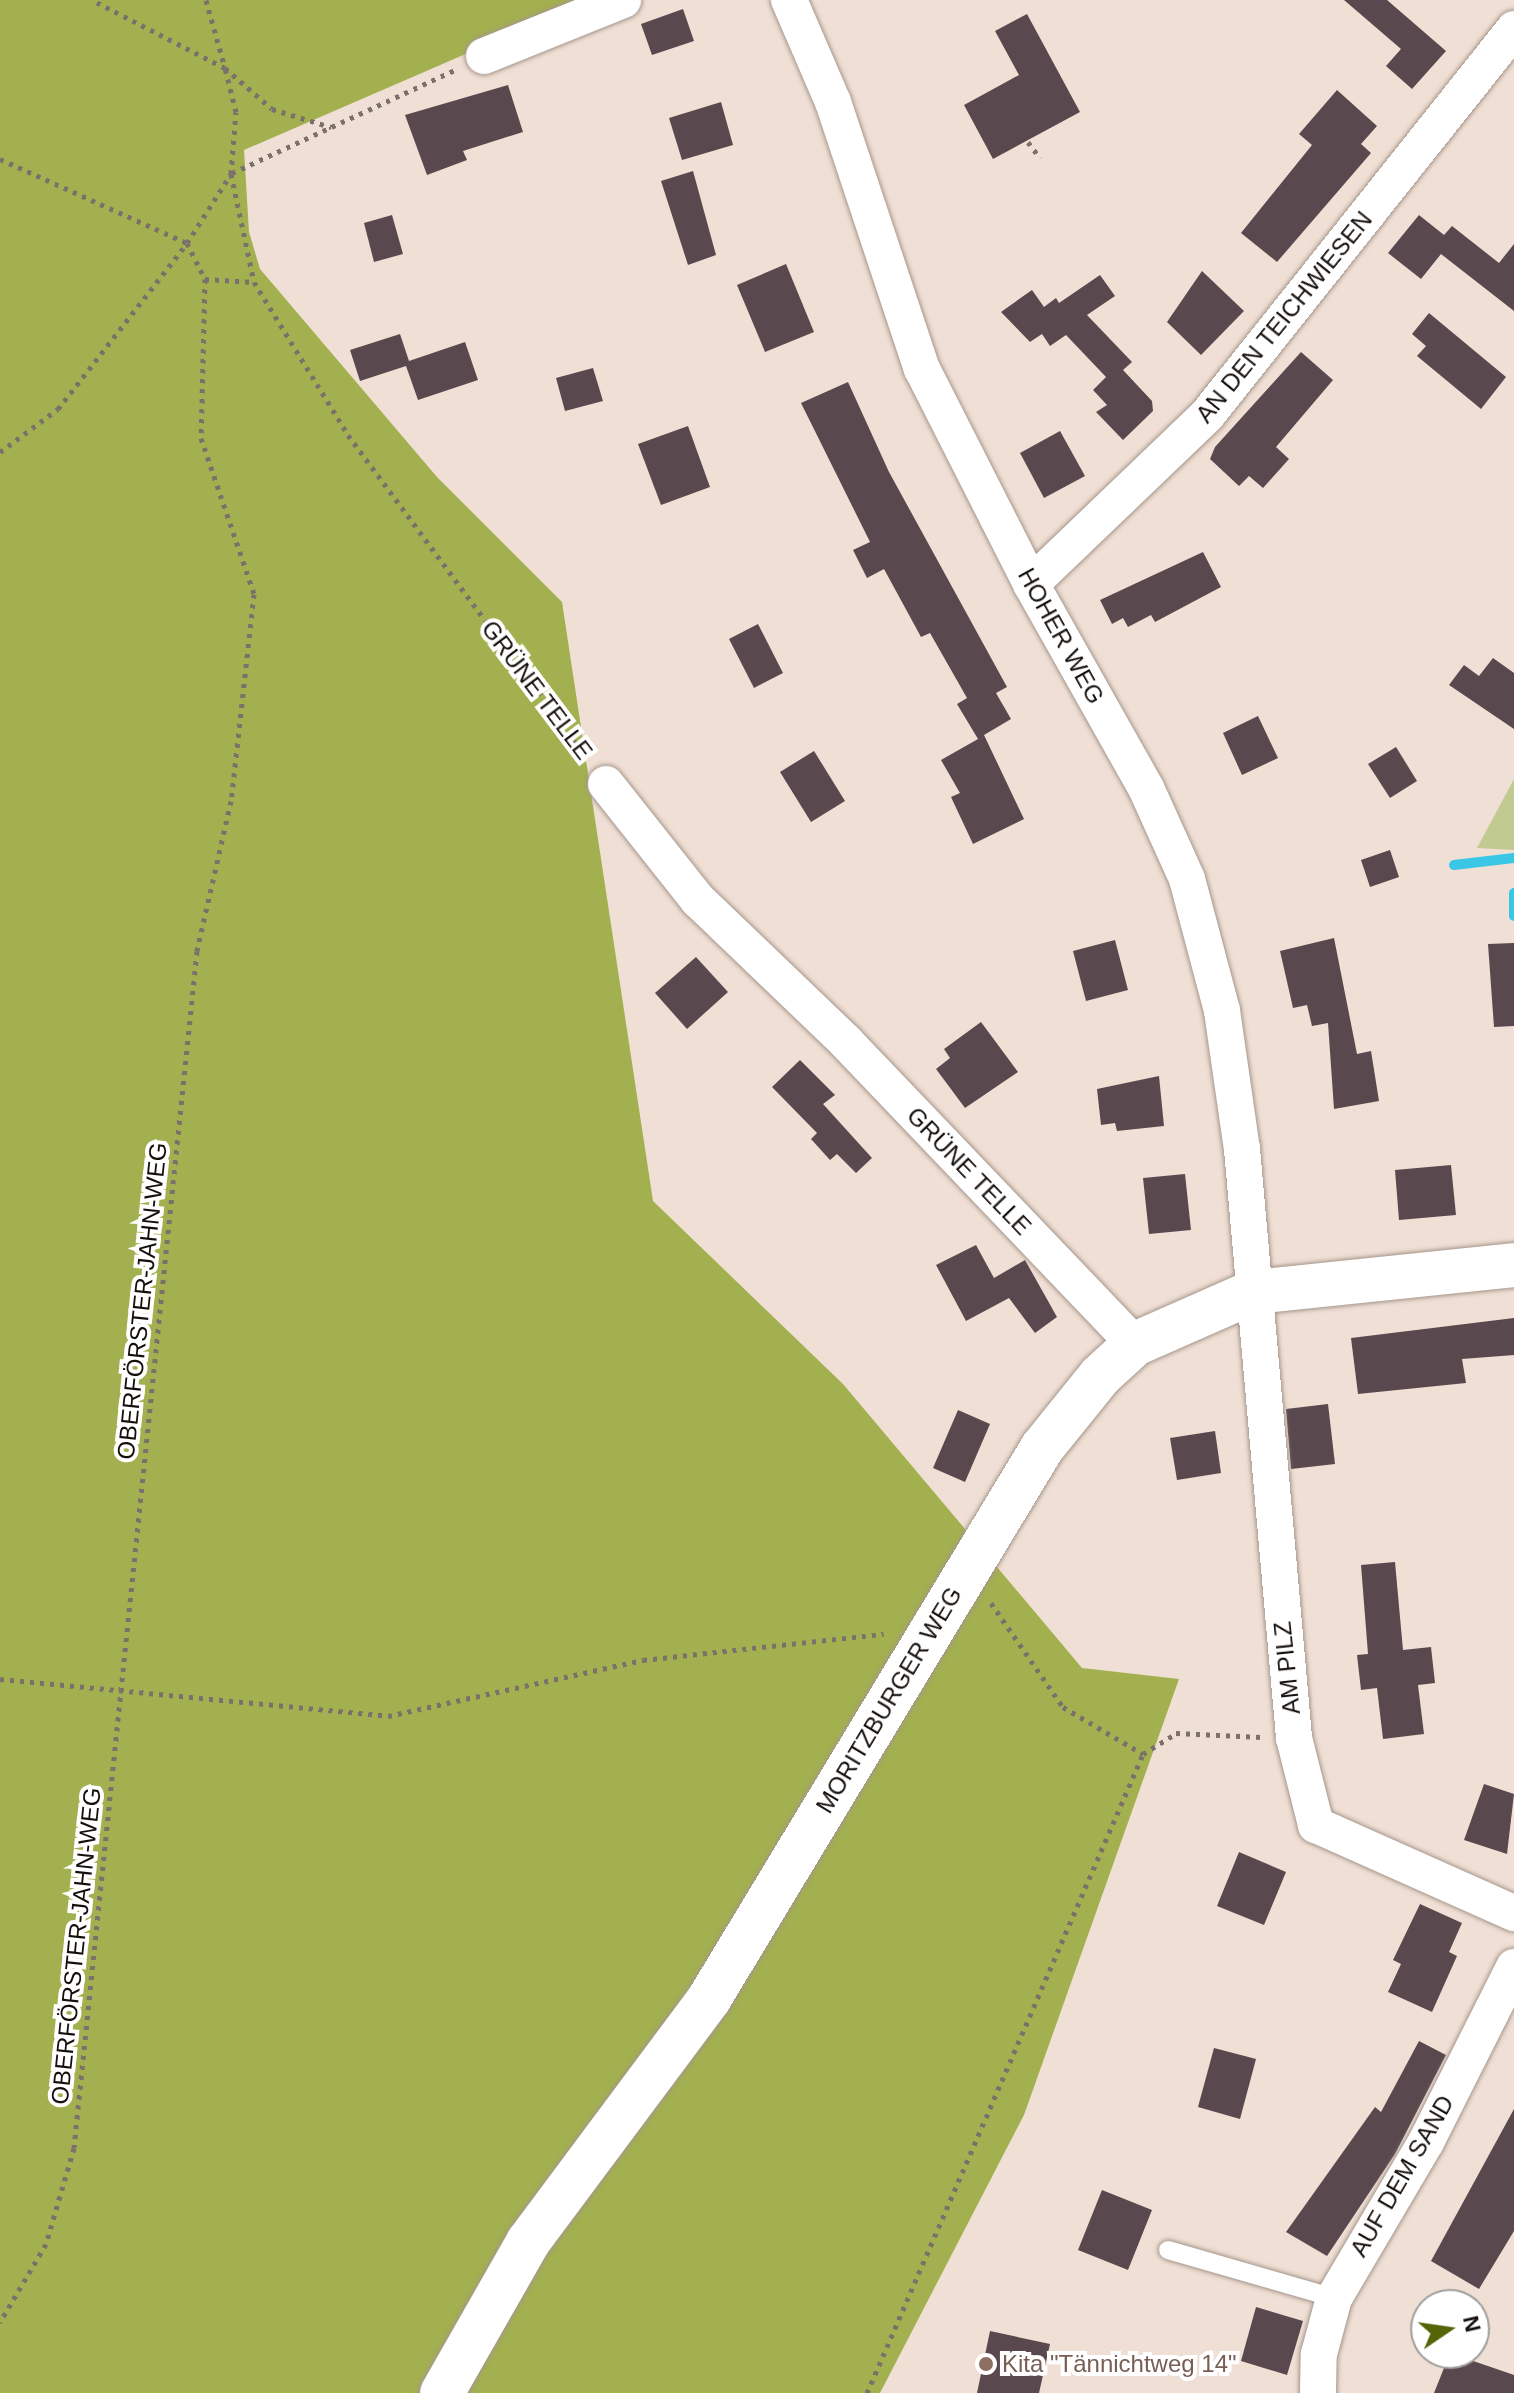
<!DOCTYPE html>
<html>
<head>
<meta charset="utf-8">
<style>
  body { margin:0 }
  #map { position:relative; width:1514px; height:2393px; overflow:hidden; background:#f0dfd4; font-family:Arial,sans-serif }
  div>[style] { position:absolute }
  .green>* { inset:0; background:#c1ca91 }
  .forest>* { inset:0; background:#a3b04f }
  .stream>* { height:10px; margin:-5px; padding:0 5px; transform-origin:5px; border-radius:5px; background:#3ac7e6 }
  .building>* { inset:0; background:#59494f }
  .path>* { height:5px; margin-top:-2.5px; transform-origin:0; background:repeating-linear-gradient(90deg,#7c716a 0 4px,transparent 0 10px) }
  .roads { filter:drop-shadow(0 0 2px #a5968b) drop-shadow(0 0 2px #a5968b) }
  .service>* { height:18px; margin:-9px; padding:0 9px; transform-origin:9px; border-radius:9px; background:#fff }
  .minor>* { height:36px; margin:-18px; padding:0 18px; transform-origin:18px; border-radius:18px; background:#fff }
  .tertiary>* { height:44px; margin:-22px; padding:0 22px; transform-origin:22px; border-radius:22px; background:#fff }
  .dots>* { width:22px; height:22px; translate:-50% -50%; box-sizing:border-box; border:4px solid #fff; border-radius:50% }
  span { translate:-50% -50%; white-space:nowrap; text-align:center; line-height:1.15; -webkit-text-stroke:8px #fff; paint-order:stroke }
  .street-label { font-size:24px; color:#150f0b }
  .education-label { font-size:24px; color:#785e54 }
  .left { translate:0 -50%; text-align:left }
  .north { position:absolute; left:1410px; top:2289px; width:80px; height:80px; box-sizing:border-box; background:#fff; border:2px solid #a19f9d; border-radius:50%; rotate:77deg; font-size:22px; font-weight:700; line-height:32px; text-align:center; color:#150f0b }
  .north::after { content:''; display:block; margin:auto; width:28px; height:36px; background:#566407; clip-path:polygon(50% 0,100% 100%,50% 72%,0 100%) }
</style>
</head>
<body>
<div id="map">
  <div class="green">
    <i style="clip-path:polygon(1514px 779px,1514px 850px,1477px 848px)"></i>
  </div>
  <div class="forest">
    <i style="clip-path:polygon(0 0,590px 0,244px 150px,249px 232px,260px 269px,437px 477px,562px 602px,653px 1201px,843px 1384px,1082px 1668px,1179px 1679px,1024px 2115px,880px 2393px,0 2393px)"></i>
  </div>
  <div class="stream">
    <i style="left:1454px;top:865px;width:60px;rotate:-6.7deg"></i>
    <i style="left:1514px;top:893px;width:23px;rotate:90deg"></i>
  </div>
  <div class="building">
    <i style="clip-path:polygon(1344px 0,1387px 0,1446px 51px,1412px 89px,1386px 66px,1401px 49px)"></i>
    <i style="clip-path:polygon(683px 9px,694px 41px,652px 55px,641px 24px)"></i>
    <i style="clip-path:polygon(1027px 14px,1080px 112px,993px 159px,964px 105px,1019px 75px,995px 31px)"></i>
    <i style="clip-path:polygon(508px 85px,523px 132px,463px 151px,467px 160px,427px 175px,405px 115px)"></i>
    <i style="clip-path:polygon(1337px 90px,1377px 126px,1361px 144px,1371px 153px,1277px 262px,1241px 233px,1312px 145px,1299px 134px)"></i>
    <i style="clip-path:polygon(721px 102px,733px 145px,682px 160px,669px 118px)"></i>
    <i style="clip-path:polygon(693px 171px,716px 255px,688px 265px,661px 181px)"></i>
    <i style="clip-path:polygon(392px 215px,403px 254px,374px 262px,364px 223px)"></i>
    <i style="clip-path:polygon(1419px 215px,1444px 235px,1452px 226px,1499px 263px,1514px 244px,1514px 311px,1441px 254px,1421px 279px,1388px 253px)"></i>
    <i style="clip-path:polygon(786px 264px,814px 332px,765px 352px,737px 285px)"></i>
    <i style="clip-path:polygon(1202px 271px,1244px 311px,1201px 355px,1167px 322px)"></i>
    <i style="clip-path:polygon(1100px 275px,1115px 296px,1087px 315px,1132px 362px,1123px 370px,1152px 401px,1153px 411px,1123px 440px,1096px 412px,1107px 405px,1093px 390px,1106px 377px,1066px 335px,1050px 346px,1042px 334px,1030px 342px,1001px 312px,1032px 290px,1044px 307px,1056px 298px,1059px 303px)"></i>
    <i style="clip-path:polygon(1429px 313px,1506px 377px,1481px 409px,1417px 356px,1426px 346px,1412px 334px)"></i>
    <i style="clip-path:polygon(400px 334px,409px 361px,465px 342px,478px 380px,418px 400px,406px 366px,360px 381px,350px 350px)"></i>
    <i style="clip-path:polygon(1301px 352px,1333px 380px,1276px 447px,1289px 459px,1263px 488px,1249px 476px,1239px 486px,1210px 459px,1215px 447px)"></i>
    <i style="clip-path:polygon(593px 368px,603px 401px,565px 411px,556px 378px)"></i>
    <i style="clip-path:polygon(848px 382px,889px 472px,1007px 687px,996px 693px,1011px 719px,984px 735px,1024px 819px,973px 844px,951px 797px,960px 793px,941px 760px,978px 739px,957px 704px,967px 698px,930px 633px,921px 637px,884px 569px,867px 578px,853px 550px,870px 542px,801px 403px)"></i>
    <i style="clip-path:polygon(688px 426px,710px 487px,661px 505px,638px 444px)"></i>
    <i style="clip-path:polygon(1060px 431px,1085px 476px,1044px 498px,1020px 453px)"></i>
    <i style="clip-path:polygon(1203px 552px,1221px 587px,1155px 622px,1151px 615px,1128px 627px,1123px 618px,1112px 624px,1100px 600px)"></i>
    <i style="clip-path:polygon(758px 624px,783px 673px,754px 688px,729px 639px)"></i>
    <i style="clip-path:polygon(1493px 658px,1514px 673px,1514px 729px,1449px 685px,1464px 665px,1479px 676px)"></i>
    <i style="clip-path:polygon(1258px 716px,1278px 758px,1242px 775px,1223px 733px)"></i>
    <i style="clip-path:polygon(1396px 747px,1417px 781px,1390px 798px,1368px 764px)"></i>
    <i style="clip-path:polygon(814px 751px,845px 801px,811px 822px,780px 772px)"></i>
    <i style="clip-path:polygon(1390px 850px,1399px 877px,1370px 887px,1361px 860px)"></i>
    <i style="clip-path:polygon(1334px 938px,1357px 1054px,1371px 1051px,1379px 1101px,1334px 1109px,1328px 1023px,1312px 1026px,1307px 1005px,1293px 1008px,1280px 951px)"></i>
    <i style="clip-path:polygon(1115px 940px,1128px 990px,1086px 1001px,1073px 951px)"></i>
    <i style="clip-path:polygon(1514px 943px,1514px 1026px,1494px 1027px,1488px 944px)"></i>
    <i style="clip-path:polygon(696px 957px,728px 992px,687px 1029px,655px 993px)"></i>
    <i style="clip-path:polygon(981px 1022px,1018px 1072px,965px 1108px,936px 1069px,950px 1058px,944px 1049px)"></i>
    <i style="clip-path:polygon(800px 1060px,835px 1095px,823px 1104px,872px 1158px,856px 1173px,837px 1154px,830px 1160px,811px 1139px,817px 1133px,772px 1087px)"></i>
    <i style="clip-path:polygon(1159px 1076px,1164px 1126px,1117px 1131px,1115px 1123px,1101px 1125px,1097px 1089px)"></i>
    <i style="clip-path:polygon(1451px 1165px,1456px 1215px,1399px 1220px,1395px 1170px)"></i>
    <i style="clip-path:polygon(1185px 1174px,1191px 1230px,1149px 1234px,1143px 1178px)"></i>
    <i style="clip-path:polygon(976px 1245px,994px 1278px,1025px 1260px,1057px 1317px,1035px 1333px,1009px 1298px,966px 1321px,936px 1265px)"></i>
    <i style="clip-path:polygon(1514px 1318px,1514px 1355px,1462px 1359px,1466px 1383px,1358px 1394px,1351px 1338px)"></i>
    <i style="clip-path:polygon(1328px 1404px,1335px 1464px,1291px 1469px,1286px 1409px)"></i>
    <i style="clip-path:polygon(958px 1410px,990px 1424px,965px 1482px,933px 1468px)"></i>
    <i style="clip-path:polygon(1215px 1431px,1221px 1473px,1177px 1480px,1170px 1438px)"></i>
    <i style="clip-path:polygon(1395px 1562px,1403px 1650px,1431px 1647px,1435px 1683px,1418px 1685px,1424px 1734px,1383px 1739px,1377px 1688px,1361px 1690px,1357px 1655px,1368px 1654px,1361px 1565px)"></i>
    <i style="clip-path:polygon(1484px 1784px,1514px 1794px,1507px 1854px,1464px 1840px)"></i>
    <i style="clip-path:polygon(1239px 1852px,1286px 1872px,1264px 1925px,1217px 1906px)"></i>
    <i style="clip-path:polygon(1420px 1904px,1462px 1923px,1449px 1952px,1457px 1956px,1432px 2012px,1388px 1992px,1401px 1964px,1393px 1960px)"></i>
    <i style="clip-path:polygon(1419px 2041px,1446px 2055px,1395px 2154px,1327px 2256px,1286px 2232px,1375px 2107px,1381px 2112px)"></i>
    <i style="clip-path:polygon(1214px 2048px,1256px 2059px,1240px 2119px,1198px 2107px)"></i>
    <i style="clip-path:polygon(1514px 2109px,1514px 2231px,1479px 2289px,1431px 2261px)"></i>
    <i style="clip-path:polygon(1102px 2190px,1152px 2210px,1128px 2270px,1078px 2250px)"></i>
    <i style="clip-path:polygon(1256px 2307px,1303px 2321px,1287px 2375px,1241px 2361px)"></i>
    <i style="clip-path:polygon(990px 2331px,1050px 2344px,1039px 2393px,977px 2393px)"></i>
    <i style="clip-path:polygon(1450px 2353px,1514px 2375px,1514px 2393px,1434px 2393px)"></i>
  </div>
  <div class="path">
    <i style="left:206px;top:0;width:71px;rotate:74.4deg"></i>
    <i style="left:225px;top:68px;width:62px;rotate:41.1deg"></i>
    <i style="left:272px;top:109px;width:62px;rotate:17deg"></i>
    <i style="left:1028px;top:142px;width:20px;rotate:53deg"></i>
    <i style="left:0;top:159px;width:205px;rotate:24.2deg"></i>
    <i style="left:187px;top:243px;width:40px;rotate:63.4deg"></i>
    <i style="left:205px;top:279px;width:159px;rotate:91.4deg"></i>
    <i style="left:201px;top:438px;width:165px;rotate:71.2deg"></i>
    <i style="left:254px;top:594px;width:208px;rotate:96.3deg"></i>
    <i style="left:231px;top:801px;width:154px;rotate:102.8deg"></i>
    <i style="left:197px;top:951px;width:1203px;rotate:95.87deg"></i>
    <i style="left:74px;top:2148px;width:100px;rotate:106.3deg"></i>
    <i style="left:46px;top:2244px;width:91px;rotate:120.5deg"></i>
    <i style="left:232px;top:173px;width:246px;rotate:-24.8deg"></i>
    <i style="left:231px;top:174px;width:110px;rotate:78deg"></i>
    <i style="left:254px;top:282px;width:180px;rotate:58.4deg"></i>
    <i style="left:348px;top:435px;width:400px;rotate:53.5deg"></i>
    <i style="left:205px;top:279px;width:49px;rotate:3.5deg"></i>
    <i style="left:0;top:452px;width:72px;rotate:-36.6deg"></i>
    <i style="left:58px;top:409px;width:210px;rotate:-52.1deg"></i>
    <i style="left:187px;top:243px;width:82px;rotate:-57.5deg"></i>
    <i style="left:231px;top:174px;width:62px;rotate:-85.4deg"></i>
    <i style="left:236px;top:112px;width:45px;rotate:-104deg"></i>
    <i style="left:225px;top:68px;width:149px;rotate:-152.9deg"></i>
    <i style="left:991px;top:1603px;width:126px;rotate:55.3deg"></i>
    <i style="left:1063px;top:1707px;width:93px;rotate:30.4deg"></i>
    <i style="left:0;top:1679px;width:390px;rotate:5.4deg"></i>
    <i style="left:388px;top:1716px;width:261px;rotate:-12.4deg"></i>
    <i style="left:643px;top:1660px;width:242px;rotate:-6.2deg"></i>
    <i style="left:867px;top:2393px;width:696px;rotate:-66.64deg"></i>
    <i style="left:1143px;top:1754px;width:39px;rotate:-32deg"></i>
    <i style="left:1176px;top:1733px;width:85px;rotate:2.7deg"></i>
  </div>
  <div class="roads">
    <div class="service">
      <i style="left:1168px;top:2250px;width:173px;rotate:16.1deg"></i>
    </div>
    <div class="minor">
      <i style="left:789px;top:0;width:111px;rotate:66.7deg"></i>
      <i style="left:833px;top:102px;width:281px;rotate:71.6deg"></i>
      <i style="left:922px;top:369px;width:241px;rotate:63.1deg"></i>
      <i style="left:1031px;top:584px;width:234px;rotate:60.6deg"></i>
      <i style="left:1146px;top:788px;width:100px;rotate:65.7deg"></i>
      <i style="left:1187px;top:879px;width:137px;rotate:75.1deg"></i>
      <i style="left:1222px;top:1011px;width:139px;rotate:81.8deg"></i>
      <i style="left:1242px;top:1149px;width:591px;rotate:84.95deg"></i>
      <i style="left:1294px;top:1738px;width:90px;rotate:75.8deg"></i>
      <i style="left:1316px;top:1825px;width:217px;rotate:24deg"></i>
      <i style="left:484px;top:56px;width:150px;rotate:-21.9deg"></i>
      <i style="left:1031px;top:584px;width:245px;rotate:-43.8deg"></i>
      <i style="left:1208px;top:414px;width:492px;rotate:-51.5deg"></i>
      <i style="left:606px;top:784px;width:148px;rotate:51.6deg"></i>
      <i style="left:698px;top:900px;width:205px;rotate:43.8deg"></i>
      <i style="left:846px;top:1042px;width:418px;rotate:46.3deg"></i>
      <i style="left:1318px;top:2393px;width:39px;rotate:-89deg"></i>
      <i style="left:1319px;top:2354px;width:58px;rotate:-75deg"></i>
      <i style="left:1334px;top:2298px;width:181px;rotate:-59.5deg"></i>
      <i style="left:1426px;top:2142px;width:196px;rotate:-63.3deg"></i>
    </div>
    <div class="tertiary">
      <i style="left:442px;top:2393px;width:174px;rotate:-60.3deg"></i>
      <i style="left:528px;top:2242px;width:303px;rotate:-53.3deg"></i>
      <i style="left:709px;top:1999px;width:644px;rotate:-58.85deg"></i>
      <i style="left:1042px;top:1448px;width:92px;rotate:-51.1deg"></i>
      <i style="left:1100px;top:1376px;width:47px;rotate:-42.4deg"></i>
      <i style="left:1135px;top:1344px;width:129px;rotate:-23.8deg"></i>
      <i style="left:1253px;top:1292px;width:262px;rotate:-5.9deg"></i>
    </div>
  </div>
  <div class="dots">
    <i style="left:986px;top:2364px;background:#8d6e63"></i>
  </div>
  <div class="street-label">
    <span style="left:1284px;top:317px;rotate:-51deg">AN DEN TEICHWIESEN</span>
    <span style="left:1061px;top:636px;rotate:61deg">HOHER WEG</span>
    <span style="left:537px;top:690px;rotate:53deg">GRÜNE TELLE</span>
    <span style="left:969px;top:1171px;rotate:46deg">GRÜNE TELLE</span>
    <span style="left:142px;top:1301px;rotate:-84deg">OBERFÖRSTER-JAHN-WEG</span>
    <span style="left:1287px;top:1668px;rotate:-96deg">AM PILZ</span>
    <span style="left:889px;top:1700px;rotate:-59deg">MORITZBURGER WEG</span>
    <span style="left:76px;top:1946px;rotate:-84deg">OBERFÖRSTER-JAHN-WEG</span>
    <span style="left:1402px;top:2176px;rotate:-60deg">AUF DEM SAND</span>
  </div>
  <div class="education-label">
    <span class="left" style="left:1002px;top:2364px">Kita "Tännichtweg 14"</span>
  </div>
  <div class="north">N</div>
</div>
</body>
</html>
